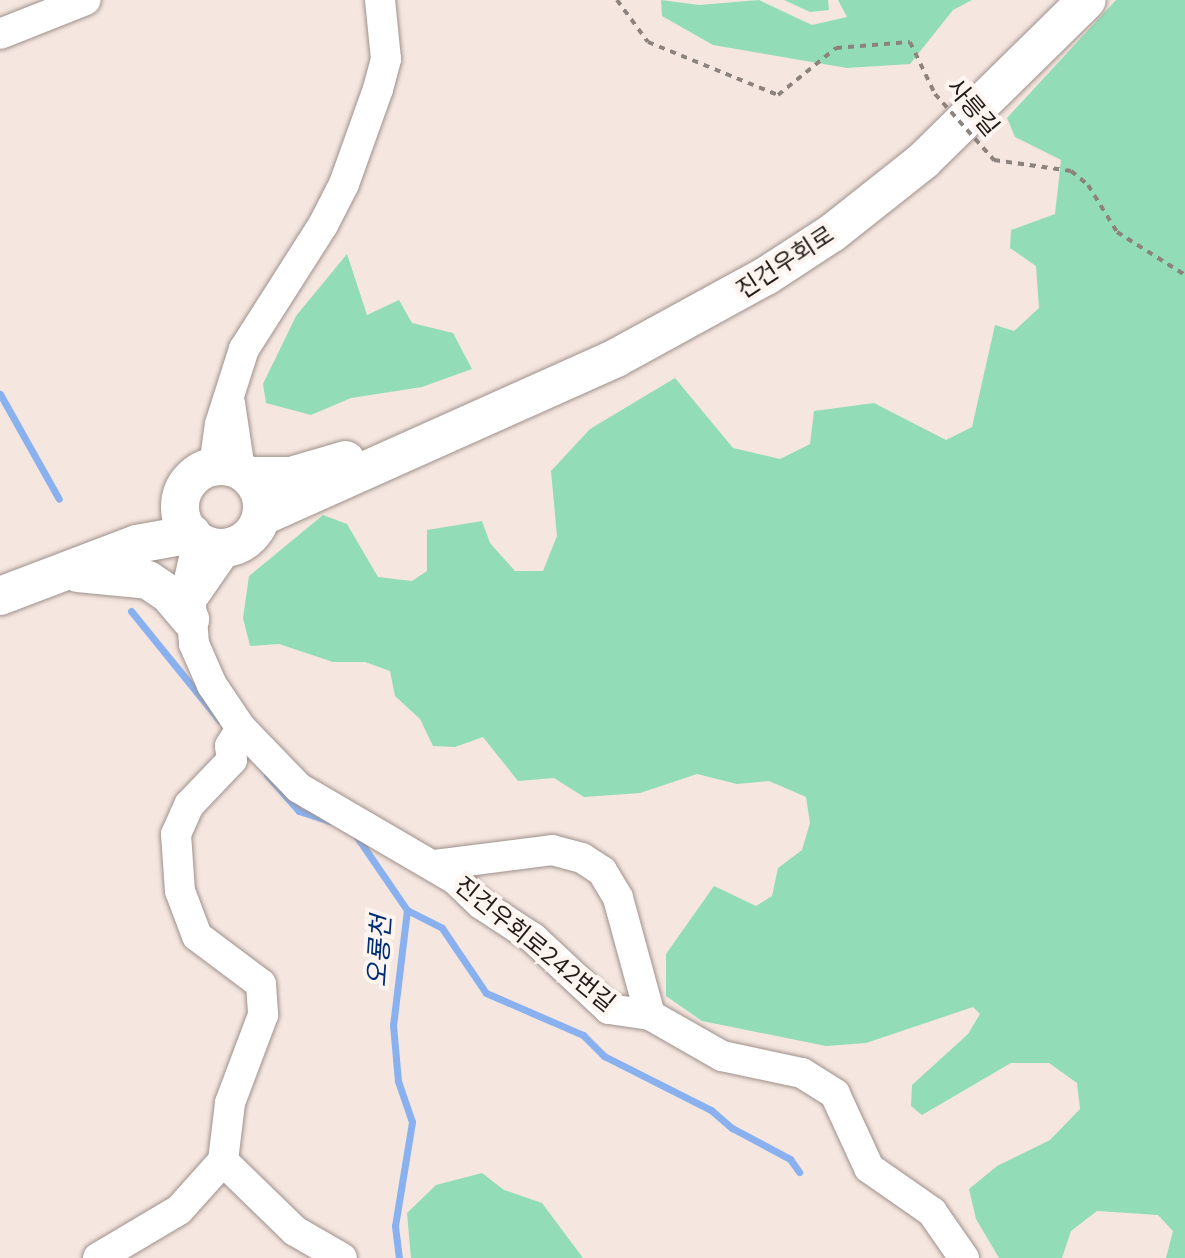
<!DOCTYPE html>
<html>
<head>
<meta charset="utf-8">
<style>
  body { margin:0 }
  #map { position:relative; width:1185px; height:1258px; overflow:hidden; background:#f5e6e0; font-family:Mulish,"Noto Sans KR",sans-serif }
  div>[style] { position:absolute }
  .green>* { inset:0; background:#92ddb7 }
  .stream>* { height:7px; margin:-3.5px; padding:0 3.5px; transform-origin:3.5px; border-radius:3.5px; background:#89b1ef }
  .path>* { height:4px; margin-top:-2px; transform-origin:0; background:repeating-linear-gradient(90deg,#8d837e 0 6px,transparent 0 12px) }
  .roads { filter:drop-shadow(0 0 2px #9e908a) drop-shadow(0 0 2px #9e908a) }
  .minor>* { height:30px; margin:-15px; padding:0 15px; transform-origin:15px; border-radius:15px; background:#fff }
  .major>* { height:38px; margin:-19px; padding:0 19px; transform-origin:19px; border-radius:19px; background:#fff }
  .major>.ring { margin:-19px; padding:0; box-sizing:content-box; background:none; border:38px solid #fff; border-radius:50% }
  .path-bridge>* { height:4px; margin-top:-2px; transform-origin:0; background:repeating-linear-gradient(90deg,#8d837e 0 6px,transparent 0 12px) }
  span { translate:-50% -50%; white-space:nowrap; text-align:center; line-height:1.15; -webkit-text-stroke:8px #fef5f1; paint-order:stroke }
  .street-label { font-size:24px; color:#211c19 }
  .water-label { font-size:26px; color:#002e74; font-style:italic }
</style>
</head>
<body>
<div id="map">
  <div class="green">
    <i style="clip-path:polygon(661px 0,699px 5px,759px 0,812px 25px,847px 17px,838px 0,972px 0,953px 10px,910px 64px,847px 68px,713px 45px,662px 16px)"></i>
    <i style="clip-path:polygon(784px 0,828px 0,829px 10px,810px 12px)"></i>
    <i style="clip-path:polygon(1116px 0,1185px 0,1185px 1258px,1166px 1258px,1173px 1231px,1158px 1215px,1097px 1211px,1071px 1231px,1062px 1258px,999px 1258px,976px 1219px,969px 1189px,997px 1166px,1050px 1140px,1080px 1109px,1077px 1083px,1049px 1063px,1011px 1063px,922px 1115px,911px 1106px,912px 1085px,968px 1034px,980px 1014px,973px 1007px,866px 1043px,826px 1046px,702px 1021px,666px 996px,666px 954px,714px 886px,756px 906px,772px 896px,778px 868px,802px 850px,810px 823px,806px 797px,769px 781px,737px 784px,697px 774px,640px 793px,584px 797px,554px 778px,518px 781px,483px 737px,455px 747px,433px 746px,420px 719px,395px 696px,390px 671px,365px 662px,333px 662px,279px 644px,250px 646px,243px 618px,249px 576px,323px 515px,347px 524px,378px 577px,412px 581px,427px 571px,427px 530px,482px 521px,490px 543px,515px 571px,543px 571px,557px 536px,551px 471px,590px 429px,675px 378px,733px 448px,780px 459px,810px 444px,814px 411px,874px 403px,946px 440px,972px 427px,995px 325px,1014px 331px,1039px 308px,1036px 266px,1010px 248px,1011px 230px,1055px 214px,1061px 160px,1015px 137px,1007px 118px)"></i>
    <i style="clip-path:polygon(347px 254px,367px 315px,399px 300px,412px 323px,453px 333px,472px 369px,422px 387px,351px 398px,311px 415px,266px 403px,263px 384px,296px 316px)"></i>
    <i style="clip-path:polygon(482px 1173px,504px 1190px,542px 1203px,583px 1258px,411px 1258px,407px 1213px,436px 1185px)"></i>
  </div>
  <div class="stream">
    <i style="left:0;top:394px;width:120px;rotate:60.7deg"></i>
    <i style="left:131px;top:611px;width:141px;rotate:51deg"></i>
    <i style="left:267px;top:775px;width:48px;rotate:48.4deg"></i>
    <i style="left:299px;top:811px;width:32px;rotate:18deg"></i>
    <i style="left:357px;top:837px;width:88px;rotate:55.6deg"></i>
    <i style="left:407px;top:910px;width:116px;rotate:96.9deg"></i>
    <i style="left:393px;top:1025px;width:56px;rotate:84.9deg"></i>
    <i style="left:398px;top:1081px;width:43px;rotate:71.1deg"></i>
    <i style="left:412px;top:1122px;width:105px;rotate:99.3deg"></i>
    <i style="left:395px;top:1226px;width:32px;rotate:83deg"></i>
    <i style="left:407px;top:910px;width:39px;rotate:27deg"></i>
    <i style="left:442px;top:928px;width:78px;rotate:55.9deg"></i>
    <i style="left:486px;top:993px;width:106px;rotate:23.4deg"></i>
    <i style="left:583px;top:1035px;width:30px;rotate:45deg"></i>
    <i style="left:604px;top:1056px;width:120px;rotate:26.8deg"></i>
    <i style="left:711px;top:1110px;width:28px;rotate:41deg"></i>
    <i style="left:732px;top:1128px;width:66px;rotate:28.1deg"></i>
    <i style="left:790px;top:1159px;width:16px;rotate:55deg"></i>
  </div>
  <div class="path">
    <i style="left:617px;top:0;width:52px;rotate:53.6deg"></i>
    <i style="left:648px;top:42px;width:140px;rotate:22.2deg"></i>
    <i style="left:778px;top:95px;width:75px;rotate:-39deg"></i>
    <i style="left:836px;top:48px;width:74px;rotate:-4.6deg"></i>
    <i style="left:910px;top:42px;width:58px;rotate:64.3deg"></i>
    <i style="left:994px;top:160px;width:78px;rotate:8.1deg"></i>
    <i style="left:1071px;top:171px;width:22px;rotate:39deg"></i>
    <i style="left:1088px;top:185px;width:55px;rotate:58.3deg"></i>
    <i style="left:1117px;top:232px;width:80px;rotate:32.3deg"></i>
  </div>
  <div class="roads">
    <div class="minor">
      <i style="left:0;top:34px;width:92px;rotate:-21.6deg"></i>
      <i style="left:230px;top:403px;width:68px;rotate:81.5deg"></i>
      <i style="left:214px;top:466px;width:42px;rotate:-81.9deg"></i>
      <i style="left:220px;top:424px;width:79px;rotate:-72.3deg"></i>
      <i style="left:244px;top:349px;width:147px;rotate:-57.5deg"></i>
      <i style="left:323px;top:225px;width:46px;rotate:-62.9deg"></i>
      <i style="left:344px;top:184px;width:101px;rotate:-70.3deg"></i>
      <i style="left:378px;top:89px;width:31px;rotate:-75deg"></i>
      <i style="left:386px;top:59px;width:59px;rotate:-95.8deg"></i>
      <i style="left:198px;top:540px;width:41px;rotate:102.7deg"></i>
      <i style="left:189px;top:580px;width:64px;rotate:85.5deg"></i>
      <i style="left:194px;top:644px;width:45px;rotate:66.3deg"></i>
      <i style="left:212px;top:685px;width:52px;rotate:56deg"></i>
      <i style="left:241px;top:728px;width:83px;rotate:46deg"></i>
      <i style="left:299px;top:788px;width:181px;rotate:30.3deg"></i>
      <i style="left:455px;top:879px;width:36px;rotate:44deg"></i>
      <i style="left:481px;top:904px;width:62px;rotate:33.2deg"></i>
      <i style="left:533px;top:938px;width:104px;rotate:43.1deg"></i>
      <i style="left:609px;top:1009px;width:41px;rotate:8.3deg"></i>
      <i style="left:650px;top:1015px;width:83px;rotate:29.7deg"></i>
      <i style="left:722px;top:1056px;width:82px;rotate:12deg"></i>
      <i style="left:802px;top:1073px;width:39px;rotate:32deg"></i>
      <i style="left:835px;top:1094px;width:81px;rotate:65.3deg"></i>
      <i style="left:869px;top:1168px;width:77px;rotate:34.9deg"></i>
      <i style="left:932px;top:1212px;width:56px;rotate:55.2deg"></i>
      <i style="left:192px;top:599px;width:63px;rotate:-55.3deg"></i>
      <i style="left:241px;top:728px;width:21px;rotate:121deg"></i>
      <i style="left:230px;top:746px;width:14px;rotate:82deg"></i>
      <i style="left:232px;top:760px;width:62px;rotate:133.7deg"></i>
      <i style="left:189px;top:805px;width:32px;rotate:114deg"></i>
      <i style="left:176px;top:834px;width:57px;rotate:86deg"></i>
      <i style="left:180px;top:891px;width:48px;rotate:69.3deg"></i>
      <i style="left:197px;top:936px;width:80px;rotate:36.9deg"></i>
      <i style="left:261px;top:984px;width:31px;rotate:86deg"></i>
      <i style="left:263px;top:1015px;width:94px;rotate:110.6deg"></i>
      <i style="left:230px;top:1103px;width:58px;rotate:96.9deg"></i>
      <i style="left:223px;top:1161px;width:100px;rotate:44.2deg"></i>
      <i style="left:295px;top:1231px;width:54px;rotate:29.9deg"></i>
      <i style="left:435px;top:865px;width:118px;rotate:-7.3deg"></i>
      <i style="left:552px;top:850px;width:31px;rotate:15deg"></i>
      <i style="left:582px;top:858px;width:24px;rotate:33deg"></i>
      <i style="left:602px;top:871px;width:31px;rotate:59deg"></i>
      <i style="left:618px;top:898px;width:121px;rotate:74.7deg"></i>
      <i style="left:98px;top:1258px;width:94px;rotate:-30.7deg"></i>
      <i style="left:179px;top:1210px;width:66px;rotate:-48.1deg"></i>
    </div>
    <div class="major">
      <i class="ring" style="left:180px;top:466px;width:44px;height:44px"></i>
      <i style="left:250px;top:476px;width:41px"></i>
      <i style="left:291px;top:476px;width:57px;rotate:-16.2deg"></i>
      <i style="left:261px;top:517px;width:389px;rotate:-24.1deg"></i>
      <i style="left:616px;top:358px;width:171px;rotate:-28.7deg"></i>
      <i style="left:766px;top:276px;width:79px;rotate:-33.1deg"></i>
      <i style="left:832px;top:233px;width:117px;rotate:-38.4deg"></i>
      <i style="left:924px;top:160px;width:228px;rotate:-44.5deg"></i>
      <i style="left:78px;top:573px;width:70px;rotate:5.7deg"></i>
      <i style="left:148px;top:580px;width:25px;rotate:34deg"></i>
      <i style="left:169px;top:594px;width:33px;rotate:50deg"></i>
      <i style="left:0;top:596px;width:147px;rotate:-20.8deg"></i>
      <i style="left:137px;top:544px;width:56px;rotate:-10.3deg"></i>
    </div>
  </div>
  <div class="path-bridge">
    <i style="left:935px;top:94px;width:89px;rotate:48.2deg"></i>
  </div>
  <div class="street-label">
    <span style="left:973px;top:107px;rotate:50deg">사릉길</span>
    <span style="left:785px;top:262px;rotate:-33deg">진건우회로</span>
    <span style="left:535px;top:944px;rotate:39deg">진건우회로242번길</span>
  </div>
  <div class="water-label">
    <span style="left:379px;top:951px;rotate:-86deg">오룡천</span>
  </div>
</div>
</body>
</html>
